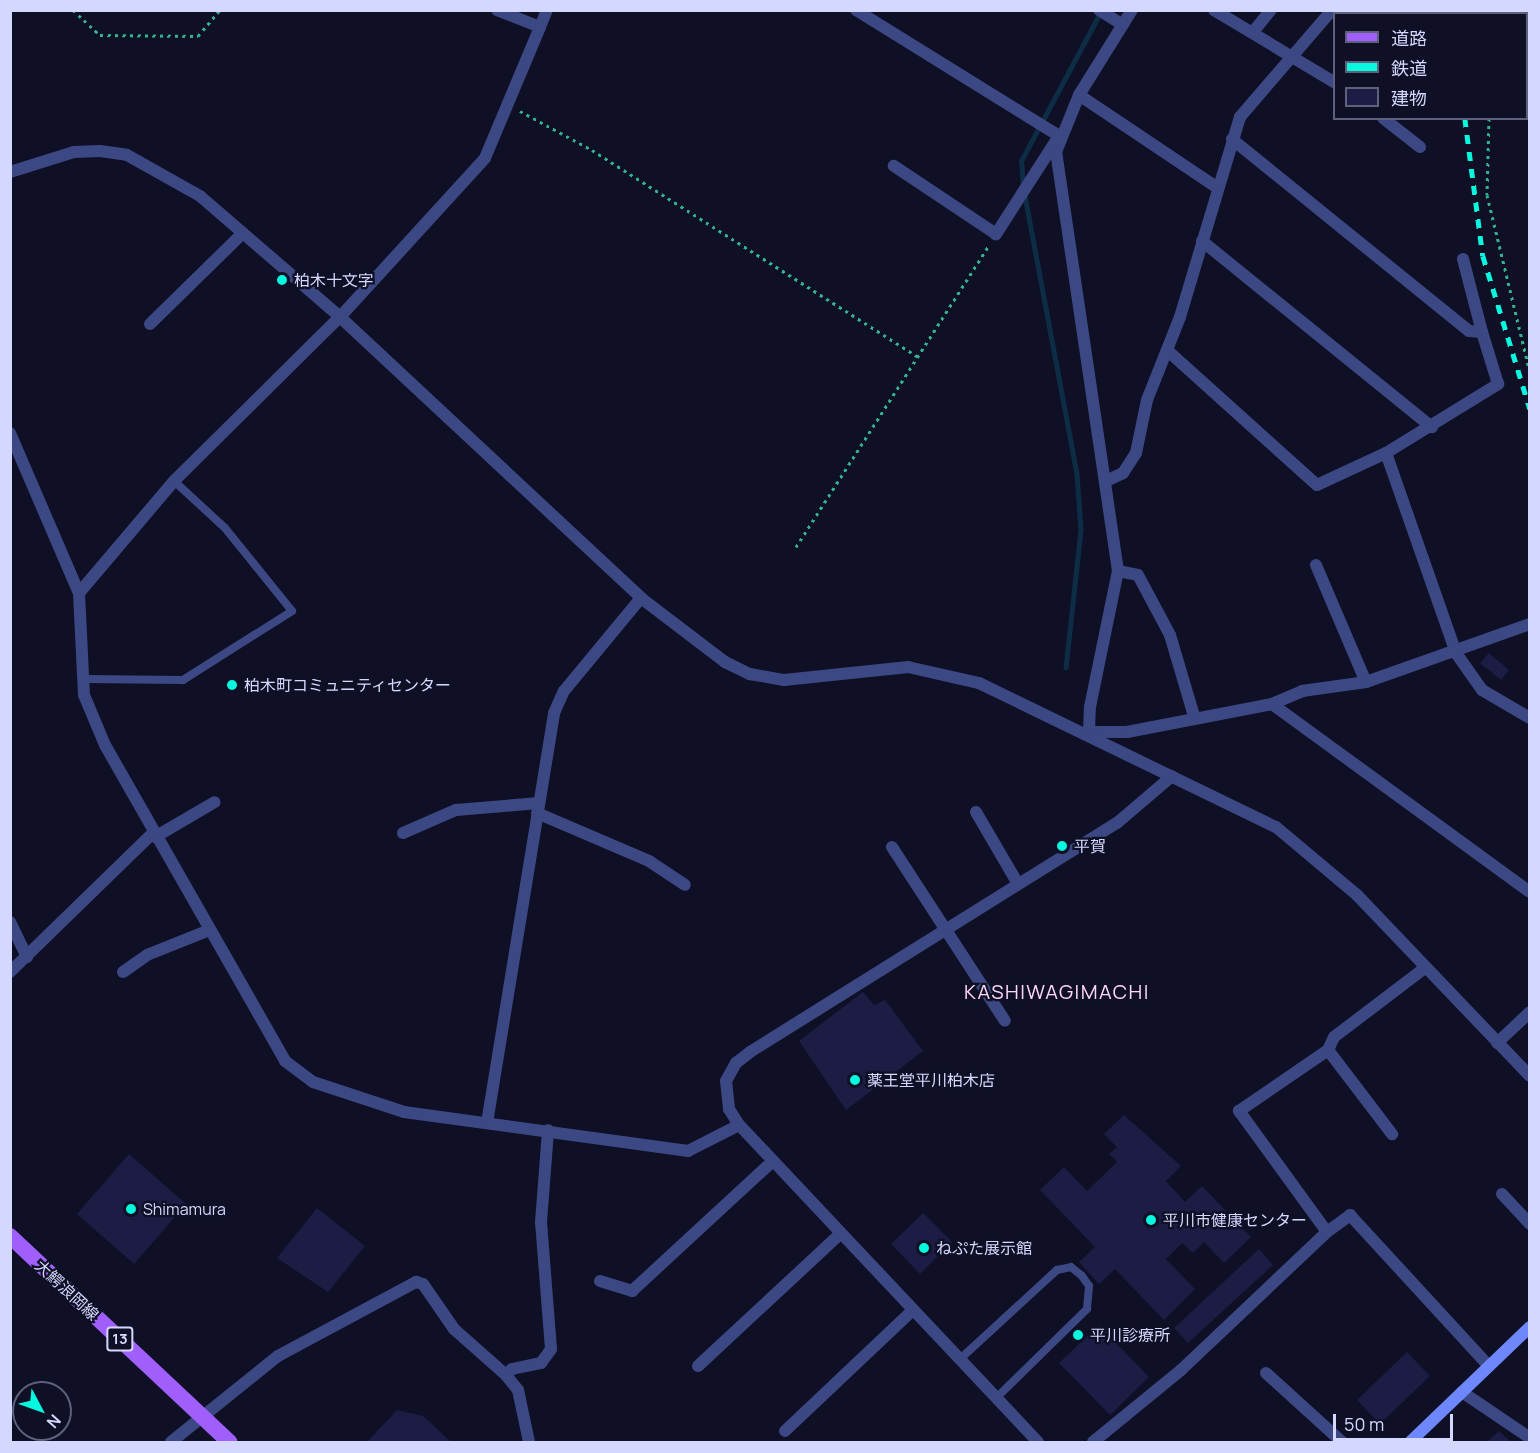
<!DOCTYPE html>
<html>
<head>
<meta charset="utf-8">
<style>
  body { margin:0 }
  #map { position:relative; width:1540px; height:1453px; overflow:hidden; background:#0f1025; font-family:Manrope,"Noto Sans JP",sans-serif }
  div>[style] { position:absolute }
  .stream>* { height:4.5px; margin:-2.25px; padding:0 2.25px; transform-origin:2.25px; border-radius:2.25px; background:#0d2d46 }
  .building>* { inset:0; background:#1c1c45 }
  .path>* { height:3px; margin-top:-1.5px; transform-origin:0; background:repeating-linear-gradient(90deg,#32b491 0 3px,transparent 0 7.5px) }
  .service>* { height:8px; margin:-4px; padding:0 4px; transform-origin:4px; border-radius:4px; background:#3c4883 }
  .minor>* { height:12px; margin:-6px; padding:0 6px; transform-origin:6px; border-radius:6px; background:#3c4883 }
  .tertiary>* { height:12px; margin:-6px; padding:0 6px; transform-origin:6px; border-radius:6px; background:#3c4883 }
  .secondary>* { height:12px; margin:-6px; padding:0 6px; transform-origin:6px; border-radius:6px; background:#6e88fb }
  .primary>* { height:16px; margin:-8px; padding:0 8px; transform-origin:8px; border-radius:8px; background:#a05efb }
  .rail>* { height:4.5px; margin-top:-2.25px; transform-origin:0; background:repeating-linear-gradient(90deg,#06f8de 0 9px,transparent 0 17px) }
  .dots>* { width:16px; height:16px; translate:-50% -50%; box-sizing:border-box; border:3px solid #0f1025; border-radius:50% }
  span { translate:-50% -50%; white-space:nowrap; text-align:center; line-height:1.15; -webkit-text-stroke:4.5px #0f1025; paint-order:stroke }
  .shield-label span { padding:2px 4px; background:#0f1025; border:2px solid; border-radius:4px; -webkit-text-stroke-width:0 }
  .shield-label { font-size:15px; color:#d4d8fe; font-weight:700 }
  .poi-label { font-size:16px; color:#d4d8fe }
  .left { translate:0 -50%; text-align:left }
  .street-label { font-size:16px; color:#d4d8fe }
  .quarter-label { font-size:20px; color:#fed6f8; letter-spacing:1.5px }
  .frame { position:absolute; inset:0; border:12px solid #d4d8fe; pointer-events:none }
  .legend { position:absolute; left:1333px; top:12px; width:195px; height:108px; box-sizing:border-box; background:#0f1025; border:2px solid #5e607c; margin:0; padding:8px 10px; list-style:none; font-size:18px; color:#d4d8fe }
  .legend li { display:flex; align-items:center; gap:12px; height:30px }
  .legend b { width:30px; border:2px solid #5e607c }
  .north { position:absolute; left:12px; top:1381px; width:60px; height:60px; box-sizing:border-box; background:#0f1025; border:2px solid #5e607c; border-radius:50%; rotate:131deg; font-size:16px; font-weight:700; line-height:24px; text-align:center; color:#d4d8fe }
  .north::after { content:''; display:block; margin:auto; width:21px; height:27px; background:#06f8de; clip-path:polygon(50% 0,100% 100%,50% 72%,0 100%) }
  .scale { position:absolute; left:1333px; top:1414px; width:120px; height:27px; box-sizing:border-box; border:3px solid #d4d8fe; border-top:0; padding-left:8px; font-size:18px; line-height:21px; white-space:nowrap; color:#d4d8fe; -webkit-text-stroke:4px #0f1025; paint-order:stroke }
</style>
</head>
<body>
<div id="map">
  <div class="stream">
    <i style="left:1023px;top:188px;width:27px;rotate:-94deg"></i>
    <i style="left:1021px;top:161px;width:168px;rotate:-61.9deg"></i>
    <i style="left:1025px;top:196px;width:283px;rotate:79.4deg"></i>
    <i style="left:1077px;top:474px;width:56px;rotate:85.9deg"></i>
    <i style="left:1081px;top:530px;width:138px;rotate:96.2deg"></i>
  </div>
  <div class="building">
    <i style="clip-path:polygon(1489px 653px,1509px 670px,1501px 680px,1480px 663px)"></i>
    <i style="clip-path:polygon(863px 992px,874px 1005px,885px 1000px,923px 1051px,846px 1110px,799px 1041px)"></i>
    <i style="clip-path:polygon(1124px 1115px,1181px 1166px,1166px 1181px,1185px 1202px,1202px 1186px,1251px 1237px,1224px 1263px,1204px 1242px,1193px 1253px,1182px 1243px,1166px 1259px,1195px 1289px,1164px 1320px,1115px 1269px,1099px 1284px,1079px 1262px,1095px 1247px,1040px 1190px,1064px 1167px,1087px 1191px,1117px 1162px,1109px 1154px,1117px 1147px,1104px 1134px)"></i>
    <i style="clip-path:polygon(129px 1154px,186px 1204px,134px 1264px,77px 1214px)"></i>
    <i style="clip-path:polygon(317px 1208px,365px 1246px,328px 1292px,277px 1258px)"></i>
    <i style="clip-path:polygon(923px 1213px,952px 1242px,920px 1274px,891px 1244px)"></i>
    <i style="clip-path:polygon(1259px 1249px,1273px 1265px,1188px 1343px,1174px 1328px)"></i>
    <i style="clip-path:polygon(1099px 1325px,1149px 1377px,1110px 1415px,1059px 1363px)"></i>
    <i style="clip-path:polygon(1407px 1352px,1430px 1376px,1380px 1424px,1357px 1400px)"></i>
    <i style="clip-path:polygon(397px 1410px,423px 1416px,451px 1442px,367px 1442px)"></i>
    <i style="clip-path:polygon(1499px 1431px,1511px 1442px,1487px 1442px)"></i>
  </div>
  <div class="path">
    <i style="left:73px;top:10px;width:37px;rotate:43deg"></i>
    <i style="left:100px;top:35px;width:98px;rotate:0.6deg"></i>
    <i style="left:198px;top:36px;width:34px;rotate:-50deg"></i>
    <i style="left:1515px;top:14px;width:4px;rotate:-76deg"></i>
    <i style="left:520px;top:111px;width:82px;rotate:28.4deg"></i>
    <i style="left:592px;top:150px;width:386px;rotate:32.4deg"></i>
    <i style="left:1489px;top:118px;width:77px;rotate:91.5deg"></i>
    <i style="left:1487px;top:195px;width:183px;rotate:76.4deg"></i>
    <i style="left:796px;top:547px;width:358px;rotate:-57.4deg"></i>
  </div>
  <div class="service">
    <i style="left:85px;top:679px;width:98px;rotate:0.6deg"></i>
    <i style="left:183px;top:680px;width:129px;rotate:-32.3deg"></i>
    <i style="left:292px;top:611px;width:107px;rotate:-128.9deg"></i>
    <i style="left:225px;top:528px;width:69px;rotate:-137.3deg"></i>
    <i style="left:959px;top:1360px;width:133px;rotate:-42.6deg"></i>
    <i style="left:1057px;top:1270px;width:14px;rotate:-12deg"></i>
    <i style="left:1071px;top:1267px;width:14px;rotate:39deg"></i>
    <i style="left:1082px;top:1276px;width:12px;rotate:55deg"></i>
    <i style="left:1089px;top:1286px;width:23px;rotate:95deg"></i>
    <i style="left:1087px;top:1309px;width:127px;rotate:135.6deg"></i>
  </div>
  <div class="minor">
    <i style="left:856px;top:10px;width:239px;rotate:31.8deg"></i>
    <i style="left:1059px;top:136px;width:117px;rotate:122.7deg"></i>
    <i style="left:996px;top:234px;width:123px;rotate:-146.3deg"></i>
    <i style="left:1099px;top:10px;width:28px;rotate:32deg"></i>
    <i style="left:1214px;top:10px;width:140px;rotate:31deg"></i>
    <i style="left:1253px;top:32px;width:28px;rotate:-51deg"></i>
    <i style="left:1079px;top:95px;width:167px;rotate:33.8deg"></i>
    <i style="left:1383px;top:118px;width:47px;rotate:38.1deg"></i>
    <i style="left:1202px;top:241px;width:296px;rotate:39deg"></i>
    <i style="left:1463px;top:259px;width:75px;rotate:75.4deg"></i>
    <i style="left:150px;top:324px;width:130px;rotate:-44.4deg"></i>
    <i style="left:1168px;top:351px;width:200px;rotate:42deg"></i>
    <i style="left:1317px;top:485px;width:76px;rotate:-24.9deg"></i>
    <i style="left:1386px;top:453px;width:132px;rotate:-31.6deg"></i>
    <i style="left:1498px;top:384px;width:54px;rotate:-107.1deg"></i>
    <i style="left:1482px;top:332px;width:13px;rotate:-176deg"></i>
    <i style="left:1469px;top:331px;width:305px;rotate:-141deg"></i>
    <i style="left:10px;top:433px;width:174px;rotate:66.7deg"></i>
    <i style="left:79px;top:593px;width:102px;rotate:87.2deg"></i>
    <i style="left:84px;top:695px;width:54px;rotate:67.2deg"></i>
    <i style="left:105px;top:745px;width:364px;rotate:60.3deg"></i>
    <i style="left:285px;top:1061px;width:35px;rotate:37deg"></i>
    <i style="left:313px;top:1082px;width:96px;rotate:18.2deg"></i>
    <i style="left:404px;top:1112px;width:287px;rotate:7.8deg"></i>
    <i style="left:688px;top:1151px;width:57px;rotate:-27deg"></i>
    <i style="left:1386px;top:453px;width:212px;rotate:70.7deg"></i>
    <i style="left:1456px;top:653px;width:45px;rotate:54.9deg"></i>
    <i style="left:1482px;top:690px;width:56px;rotate:30.3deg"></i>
    <i style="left:1106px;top:481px;width:19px;rotate:-25deg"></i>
    <i style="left:1123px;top:473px;width:24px;rotate:-57deg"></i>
    <i style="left:1136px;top:453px;width:54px;rotate:-78.3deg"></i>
    <i style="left:1147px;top:400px;width:89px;rotate:-68.3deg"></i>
    <i style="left:1180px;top:317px;width:209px;rotate:-73.3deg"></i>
    <i style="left:1240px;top:117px;width:141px;rotate:-49.3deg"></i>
    <i style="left:1316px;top:565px;width:127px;rotate:66.9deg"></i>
    <i style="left:1118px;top:571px;width:20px;rotate:11deg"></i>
    <i style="left:1138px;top:575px;width:68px;rotate:61.9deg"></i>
    <i style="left:1170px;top:635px;width:84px;rotate:73.5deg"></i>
    <i style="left:79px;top:593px;width:147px;rotate:-49.7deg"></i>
    <i style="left:174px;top:481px;width:233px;rotate:-44.7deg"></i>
    <i style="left:340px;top:317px;width:215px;rotate:-47.6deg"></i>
    <i style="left:485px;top:158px;width:142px;rotate:-67.2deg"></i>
    <i style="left:540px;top:27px;width:46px;rotate:-158.4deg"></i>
    <i style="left:1272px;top:704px;width:319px;rotate:36.1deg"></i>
    <i style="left:1089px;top:732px;width:38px"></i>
    <i style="left:1127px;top:732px;width:148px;rotate:-10.9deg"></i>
    <i style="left:1272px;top:704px;width:33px;rotate:-23deg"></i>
    <i style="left:1302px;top:691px;width:65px;rotate:-8deg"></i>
    <i style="left:1366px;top:682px;width:174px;rotate:-19.5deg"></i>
    <i style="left:976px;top:812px;width:83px;rotate:59.7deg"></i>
    <i style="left:537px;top:813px;width:122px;rotate:23.2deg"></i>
    <i style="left:649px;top:861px;width:43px;rotate:33.7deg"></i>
    <i style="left:403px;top:833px;width:58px;rotate:-23.5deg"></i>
    <i style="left:456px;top:810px;width:83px;rotate:-4.8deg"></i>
    <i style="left:155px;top:837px;width:69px;rotate:-30.3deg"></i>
    <i style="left:892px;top:847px;width:207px;rotate:57deg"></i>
    <i style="left:10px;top:922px;width:39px;rotate:64deg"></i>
    <i style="left:10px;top:972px;width:199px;rotate:-44.2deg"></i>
    <i style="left:123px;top:972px;width:29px;rotate:-35deg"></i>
    <i style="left:147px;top:955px;width:65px;rotate:-21.8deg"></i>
    <i style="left:1497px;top:1043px;width:45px;rotate:-43.2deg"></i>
    <i style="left:1328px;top:1050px;width:106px;rotate:52.7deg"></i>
    <i style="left:487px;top:1123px;width:415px;rotate:-80.7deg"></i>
    <i style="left:554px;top:713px;width:24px;rotate:-66deg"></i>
    <i style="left:564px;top:691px;width:121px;rotate:-50.4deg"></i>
    <i style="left:1502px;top:1194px;width:41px;rotate:47deg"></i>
    <i style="left:1327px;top:1232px;width:29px;rotate:-36deg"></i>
    <i style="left:1350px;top:1215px;width:205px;rotate:47.4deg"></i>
    <i style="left:600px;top:1281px;width:34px;rotate:17deg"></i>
    <i style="left:632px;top:1291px;width:192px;rotate:-42.7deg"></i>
    <i style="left:698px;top:1366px;width:194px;rotate:-42.9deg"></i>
    <i style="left:1266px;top:1373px;width:103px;rotate:42.2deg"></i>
    <i style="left:1462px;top:1392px;width:82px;rotate:34.1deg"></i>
    <i style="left:785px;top:1431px;width:175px;rotate:-43.4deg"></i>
    <i style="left:171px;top:1442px;width:137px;rotate:-38.8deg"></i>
    <i style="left:278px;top:1356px;width:157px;rotate:-28.2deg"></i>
    <i style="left:416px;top:1282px;width:7px;rotate:16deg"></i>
    <i style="left:423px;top:1284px;width:55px;rotate:55.4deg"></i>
    <i style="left:454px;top:1329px;width:69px;rotate:41.5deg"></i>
    <i style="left:529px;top:1442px;width:53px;rotate:-101.9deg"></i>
    <i style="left:518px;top:1390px;width:19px;rotate:-129deg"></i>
    <i style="left:506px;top:1375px;width:8px;rotate:-45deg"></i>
    <i style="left:512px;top:1369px;width:30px;rotate:-12deg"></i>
    <i style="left:541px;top:1363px;width:17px;rotate:-54deg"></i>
    <i style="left:551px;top:1349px;width:127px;rotate:-94.5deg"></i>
    <i style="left:541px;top:1222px;width:92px;rotate:-85.6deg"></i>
    <i style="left:1038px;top:1442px;width:436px;rotate:-133.3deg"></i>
    <i style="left:739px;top:1125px;width:19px;rotate:-122deg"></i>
    <i style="left:729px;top:1109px;width:28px;rotate:-96deg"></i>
    <i style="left:726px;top:1081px;width:21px;rotate:-61deg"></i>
    <i style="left:736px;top:1063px;width:18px;rotate:-38deg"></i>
    <i style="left:750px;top:1052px;width:433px;rotate:-32deg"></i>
    <i style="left:1117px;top:823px;width:72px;rotate:-40.5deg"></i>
    <i style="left:1093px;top:1442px;width:114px;rotate:-39.3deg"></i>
    <i style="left:1181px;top:1370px;width:201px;rotate:-43.4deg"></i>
    <i style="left:1327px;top:1232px;width:150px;rotate:-126deg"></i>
    <i style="left:1239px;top:1111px;width:108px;rotate:-34.4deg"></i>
    <i style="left:1328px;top:1050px;width:14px;rotate:-65deg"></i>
    <i style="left:1334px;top:1037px;width:114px;rotate:-37.2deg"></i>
  </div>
  <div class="tertiary">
    <i style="left:540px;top:27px;width:18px;rotate:-68deg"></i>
    <i style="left:10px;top:172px;width:67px;rotate:-17.4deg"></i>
    <i style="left:74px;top:152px;width:26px;rotate:-2deg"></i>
    <i style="left:100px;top:151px;width:27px;rotate:8deg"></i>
    <i style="left:127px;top:155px;width:84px;rotate:29.3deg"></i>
    <i style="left:200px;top:196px;width:185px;rotate:40.8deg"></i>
    <i style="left:340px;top:317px;width:412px;rotate:43deg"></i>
    <i style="left:641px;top:598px;width:106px;rotate:37.3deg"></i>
    <i style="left:725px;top:662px;width:28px;rotate:26deg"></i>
    <i style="left:750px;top:674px;width:35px;rotate:10deg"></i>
    <i style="left:784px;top:680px;width:125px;rotate:-6deg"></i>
    <i style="left:908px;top:667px;width:73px;rotate:12.7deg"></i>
    <i style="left:979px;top:683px;width:330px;rotate:25.9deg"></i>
    <i style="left:1276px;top:827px;width:106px;rotate:40deg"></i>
    <i style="left:1357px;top:895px;width:250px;rotate:46.3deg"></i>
    <i style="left:1089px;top:732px;width:25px;rotate:-88deg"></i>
    <i style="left:1090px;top:707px;width:139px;rotate:-78.4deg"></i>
    <i style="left:1118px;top:571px;width:424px;rotate:-98.4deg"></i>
    <i style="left:1056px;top:152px;width:61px;rotate:-68deg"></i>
    <i style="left:1079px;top:95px;width:100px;rotate:-58.1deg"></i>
  </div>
  <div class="secondary">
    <i style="left:1410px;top:1442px;width:166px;rotate:-43.8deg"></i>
  </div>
  <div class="primary">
    <i style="left:10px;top:1236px;width:301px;rotate:43.2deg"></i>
  </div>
  <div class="rail">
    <i style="left:1464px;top:14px;width:4px;rotate:-90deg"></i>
    <i style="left:1465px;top:118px;width:139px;rotate:82.6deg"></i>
    <i style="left:1483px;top:256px;width:160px;rotate:72.9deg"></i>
  </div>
  <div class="dots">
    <i style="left:282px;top:280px;background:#06f8de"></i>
    <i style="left:232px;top:685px;background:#06f8de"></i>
    <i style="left:1062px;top:846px;background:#06f8de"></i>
    <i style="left:855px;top:1080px;background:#06f8de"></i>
    <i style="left:131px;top:1209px;background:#06f8de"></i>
    <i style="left:1151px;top:1220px;background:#06f8de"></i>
    <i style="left:924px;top:1248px;background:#06f8de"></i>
    <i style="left:1078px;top:1335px;background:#06f8de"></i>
  </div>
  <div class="shield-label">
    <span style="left:120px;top:1339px">13</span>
  </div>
  <div class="poi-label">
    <span class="left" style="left:294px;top:280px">柏木十文字</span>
    <span class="left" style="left:244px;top:685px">柏木町コミュニティセンター</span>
    <span class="left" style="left:1074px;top:846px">平賀</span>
    <span class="left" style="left:867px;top:1080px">薬王堂平川柏木店</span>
    <span class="left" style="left:143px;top:1209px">Shimamura</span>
    <span class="left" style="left:1163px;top:1220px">平川市健康センター</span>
    <span class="left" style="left:936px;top:1248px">ねぷた展示館</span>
    <span class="left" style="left:1090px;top:1335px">平川診療所</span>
  </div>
  <div class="street-label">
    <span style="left:67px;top:1290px;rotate:43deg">大鰐浪岡線</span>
  </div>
  <div class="quarter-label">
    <span style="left:1057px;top:991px">KASHIWAGIMACHI</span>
  </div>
  <div class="frame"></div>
  <ul class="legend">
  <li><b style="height:8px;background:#a05efb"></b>道路</li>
  <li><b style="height:8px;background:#06f8de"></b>鉄道</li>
  <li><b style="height:16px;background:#1c1c45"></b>建物</li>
  </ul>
  <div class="north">N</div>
  <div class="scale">50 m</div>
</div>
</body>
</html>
